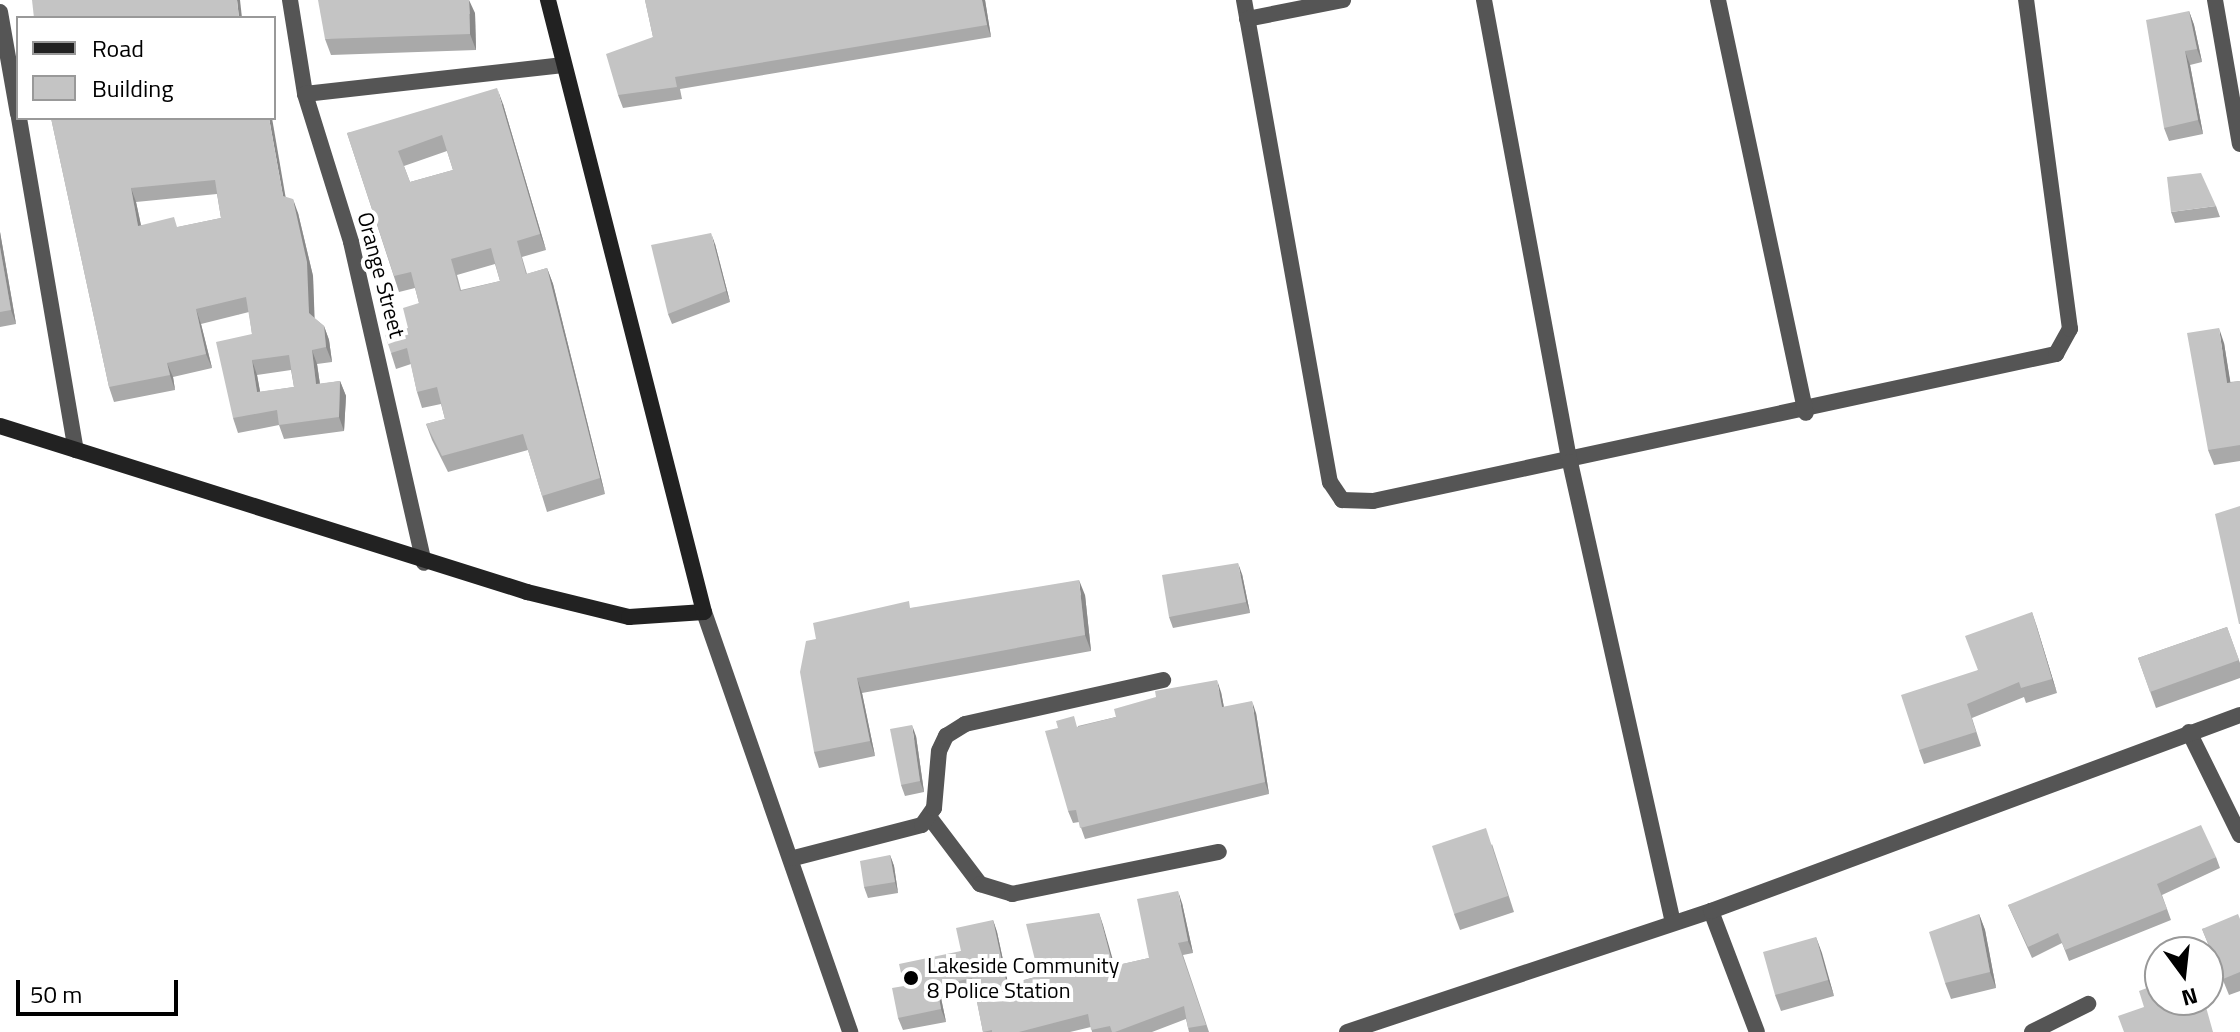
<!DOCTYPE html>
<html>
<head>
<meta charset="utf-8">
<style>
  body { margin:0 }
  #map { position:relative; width:2240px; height:1032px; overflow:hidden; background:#fff; font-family:"Titillium Web",sans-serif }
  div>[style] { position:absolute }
  .street>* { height:16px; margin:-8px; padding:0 8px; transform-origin:8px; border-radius:8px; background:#555 }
  .secondary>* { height:16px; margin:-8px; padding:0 8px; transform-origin:8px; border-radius:8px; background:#222 }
  .wall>* { inset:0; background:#a9a9a9 }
  .shaded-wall>* { inset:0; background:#898989 }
  .building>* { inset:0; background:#c4c4c4 }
  .dots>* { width:22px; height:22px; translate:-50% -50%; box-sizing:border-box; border:4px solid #fff; border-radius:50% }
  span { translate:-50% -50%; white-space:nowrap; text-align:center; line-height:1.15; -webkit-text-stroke:8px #fff; paint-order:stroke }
  .street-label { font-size:22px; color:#000 }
  .poi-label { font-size:22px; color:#000 }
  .left { translate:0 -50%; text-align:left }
  .legend { position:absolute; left:16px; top:16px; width:260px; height:104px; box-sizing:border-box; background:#fff; border:2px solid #999; margin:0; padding:10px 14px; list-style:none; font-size:24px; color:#000 }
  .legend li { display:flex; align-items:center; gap:16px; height:40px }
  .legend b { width:40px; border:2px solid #999 }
  .north { position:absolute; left:2144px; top:936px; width:80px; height:80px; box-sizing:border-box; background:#fff; border:2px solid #999; border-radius:50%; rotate:165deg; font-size:22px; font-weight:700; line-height:32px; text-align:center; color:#000 }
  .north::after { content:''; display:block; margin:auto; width:28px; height:36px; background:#000; clip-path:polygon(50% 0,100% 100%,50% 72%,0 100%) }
  .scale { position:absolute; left:16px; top:980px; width:162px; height:36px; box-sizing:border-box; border:4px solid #000; border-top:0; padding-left:10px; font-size:24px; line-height:28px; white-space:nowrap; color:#000; -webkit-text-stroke:6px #fff; paint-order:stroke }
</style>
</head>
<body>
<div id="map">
  <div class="street">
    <i style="left:290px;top:0;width:95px;rotate:80.9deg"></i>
    <i style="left:305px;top:94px;width:155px;rotate:72.7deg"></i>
    <i style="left:351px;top:242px;width:329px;rotate:77.2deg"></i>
    <i style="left:1244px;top:0;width:490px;rotate:79.9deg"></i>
    <i style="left:1330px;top:482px;width:22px;rotate:56deg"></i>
    <i style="left:1342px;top:500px;width:31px;rotate:2deg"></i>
    <i style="left:1373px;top:501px;width:699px;rotate:-12.15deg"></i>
    <i style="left:2056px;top:354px;width:29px;rotate:-61deg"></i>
    <i style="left:2070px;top:329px;width:332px;rotate:-97.6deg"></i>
    <i style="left:1484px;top:0;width:470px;rotate:79.5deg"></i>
    <i style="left:1570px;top:462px;width:469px;rotate:77.4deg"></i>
    <i style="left:1718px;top:0;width:422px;rotate:78deg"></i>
    <i style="left:2215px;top:0;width:146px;rotate:80.2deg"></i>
    <i style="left:0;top:12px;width:104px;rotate:80deg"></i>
    <i style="left:1247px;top:19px;width:98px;rotate:-11.2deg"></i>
    <i style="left:305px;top:94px;width:260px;rotate:-6.4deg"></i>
    <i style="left:19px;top:118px;width:337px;rotate:80.3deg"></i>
    <i style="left:704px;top:612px;width:445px;rotate:70.8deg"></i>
    <i style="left:2189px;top:732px;width:115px;rotate:63.7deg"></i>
    <i style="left:930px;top:818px;width:83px;rotate:52.9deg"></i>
    <i style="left:980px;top:884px;width:34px;rotate:17deg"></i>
    <i style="left:1012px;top:894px;width:211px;rotate:-11.5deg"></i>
    <i style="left:794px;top:858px;width:132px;rotate:-14.5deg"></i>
    <i style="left:922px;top:825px;width:21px;rotate:-55deg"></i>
    <i style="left:934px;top:808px;width:57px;rotate:-85deg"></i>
    <i style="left:939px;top:751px;width:17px;rotate:-65deg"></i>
    <i style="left:946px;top:736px;width:22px;rotate:-32deg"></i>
    <i style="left:965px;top:724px;width:203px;rotate:-12.5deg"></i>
    <i style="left:1711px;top:911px;width:129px;rotate:69.2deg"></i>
    <i style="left:1347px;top:1032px;width:384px;rotate:-18.4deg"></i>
    <i style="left:1711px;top:911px;width:564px;rotate:-20.33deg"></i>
    <i style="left:2032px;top:1032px;width:63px;rotate:-26.6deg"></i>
  </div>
  <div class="secondary">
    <i style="left:0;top:426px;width:553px;rotate:17.48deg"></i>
    <i style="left:527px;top:592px;width:105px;rotate:13.8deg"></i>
    <i style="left:629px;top:617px;width:75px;rotate:-3.8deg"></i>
    <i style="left:704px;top:612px;width:632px;rotate:-104.3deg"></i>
  </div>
  <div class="wall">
    <i style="clip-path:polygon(645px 0,985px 0,991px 37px,680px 89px,682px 99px,623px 108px,618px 95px,653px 37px)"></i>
    <i style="clip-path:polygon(2189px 11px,2194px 25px,2202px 62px,2190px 65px,2203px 134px,2169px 141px,2164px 128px)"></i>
    <i style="clip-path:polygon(475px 13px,476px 50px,331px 55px,325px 39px)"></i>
    <i style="clip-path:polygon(evenodd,503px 104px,546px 250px,522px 257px,527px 274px,547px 268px,553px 284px,605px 494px,547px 512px,528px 450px,448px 472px,432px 440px,426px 424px,445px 419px,441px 404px,422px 408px,417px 392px,411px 364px,396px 369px,391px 353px,408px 328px,419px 303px,415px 288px,399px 292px,347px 133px,503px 104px,447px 151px,453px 170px,410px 182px,404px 166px,447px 151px,503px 104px,495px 264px,500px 281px,461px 290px,457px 275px,495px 264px)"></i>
    <i style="clip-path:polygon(evenodd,51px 118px,286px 197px,298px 213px,313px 276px,314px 318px,324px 326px,329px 340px,332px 362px,317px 364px,320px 384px,340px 381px,346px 396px,344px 431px,284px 439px,279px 425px,238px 433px,233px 418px,252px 334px,249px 312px,201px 324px,212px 368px,173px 377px,175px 390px,114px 402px,109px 387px,51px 118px,217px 194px,221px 218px,178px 227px,141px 225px,136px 202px,217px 194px,51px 118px,291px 370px,294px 387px,260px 392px,257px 375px,291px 370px)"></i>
    <i style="clip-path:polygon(2216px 206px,2220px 217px,2175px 223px,2171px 212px)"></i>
    <i style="clip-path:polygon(0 232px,16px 324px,0 327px)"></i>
    <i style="clip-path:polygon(715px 244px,730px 302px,672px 324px,668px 314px)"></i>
    <i style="clip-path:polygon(2224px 343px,2230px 382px,2240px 381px,2240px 461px,2214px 465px,2208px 450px)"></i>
    <i style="clip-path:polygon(1242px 574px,1250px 613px,1173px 628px,1169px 617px)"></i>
    <i style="clip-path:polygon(1085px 595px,1091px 651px,862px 693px,875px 756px,819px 768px,814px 752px,816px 639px,912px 608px)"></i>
    <i style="clip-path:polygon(2032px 612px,2057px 693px,2026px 703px,2024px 697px,1972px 718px,1981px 746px,1924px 764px,1919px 750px,1978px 670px)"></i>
    <i style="clip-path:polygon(2227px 627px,2240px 663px,2240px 678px,2156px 708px,2138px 658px)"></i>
    <i style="clip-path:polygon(1221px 692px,1224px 707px,1256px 713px,1269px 794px,1085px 839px,1079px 822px,1073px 823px,1068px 811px,1078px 726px)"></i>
    <i style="clip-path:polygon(916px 736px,924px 792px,905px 796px,901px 785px)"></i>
    <i style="clip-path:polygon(1492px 844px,1514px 912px,1460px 930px,1454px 914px)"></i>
    <i style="clip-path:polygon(890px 855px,894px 866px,898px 893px,868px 898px,864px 887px)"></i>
    <i style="clip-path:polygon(2216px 857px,2220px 868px,2162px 895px,2171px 920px,2069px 961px,2062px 943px,2032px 958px,2008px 905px)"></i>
    <i style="clip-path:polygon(1182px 903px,1193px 953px,1183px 955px,1209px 1032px,1189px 1032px,1186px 1019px,1152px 1032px,1092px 1032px,1091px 1027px,1070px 1032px,983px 1032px,975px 991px,941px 998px,946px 1022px,903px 1030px,898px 1018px,904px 986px,961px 951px,993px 920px,997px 932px,1008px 984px,1039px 976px,1099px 913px,1114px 966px,1149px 958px)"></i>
    <i style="clip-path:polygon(1979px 914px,1985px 930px,1996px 988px,1951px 999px,1945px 983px)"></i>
    <i style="clip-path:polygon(2240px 919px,2240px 991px,2229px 995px,2202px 929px)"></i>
    <i style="clip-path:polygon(1816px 937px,1834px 996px,1781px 1011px,1775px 995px)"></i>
  </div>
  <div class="shaded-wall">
    <i style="clip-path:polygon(237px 0,240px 0,242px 18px,239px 18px)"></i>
    <i style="clip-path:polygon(469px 0,475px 13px,476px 50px,470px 34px)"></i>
    <i style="clip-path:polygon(982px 0,985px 0,991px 37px,987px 25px)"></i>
    <i style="clip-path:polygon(2189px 11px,2194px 25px,2202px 62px,2197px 49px)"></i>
    <i style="clip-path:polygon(2185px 51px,2190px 65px,2203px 134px,2198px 120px)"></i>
    <i style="clip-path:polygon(497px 88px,503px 104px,546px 250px,540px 234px)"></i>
    <i style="clip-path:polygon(269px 118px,272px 118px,288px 211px,283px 196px)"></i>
    <i style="clip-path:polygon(131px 188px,136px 202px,144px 240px,138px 226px)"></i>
    <i style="clip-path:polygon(293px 199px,298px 213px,313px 276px,315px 328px,309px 313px)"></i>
    <i style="clip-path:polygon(0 232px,16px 324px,11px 310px,0 247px)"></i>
    <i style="clip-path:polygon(711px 233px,715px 244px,730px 302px,726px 291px)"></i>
    <i style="clip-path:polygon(547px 268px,553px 284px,605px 494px,600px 478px)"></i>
    <i style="clip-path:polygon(196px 309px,201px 324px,212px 368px,206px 354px)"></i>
    <i style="clip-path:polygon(324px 326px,329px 340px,332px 362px,326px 347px)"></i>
    <i style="clip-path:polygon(2219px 328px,2224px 343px,2233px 398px,2227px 383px)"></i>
    <i style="clip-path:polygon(312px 350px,317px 364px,322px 399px,316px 384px)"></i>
    <i style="clip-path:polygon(252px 360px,257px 375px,263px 407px,257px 392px)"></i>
    <i style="clip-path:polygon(167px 363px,173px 377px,175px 390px,170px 375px)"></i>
    <i style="clip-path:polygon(340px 381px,346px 396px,344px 431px,339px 417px)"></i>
    <i style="clip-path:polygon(1238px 563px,1242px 574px,1250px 613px,1246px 602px)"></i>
    <i style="clip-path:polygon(1079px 580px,1085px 595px,1091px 651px,1085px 635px)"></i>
    <i style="clip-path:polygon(2032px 612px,2037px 627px,2057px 693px,2052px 679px)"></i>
    <i style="clip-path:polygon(857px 678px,862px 693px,875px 756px,870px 741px)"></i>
    <i style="clip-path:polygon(1217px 680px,1221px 692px,1226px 719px,1222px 707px)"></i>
    <i style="clip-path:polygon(1252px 701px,1256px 713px,1269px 794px,1265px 782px)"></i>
    <i style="clip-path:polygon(912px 725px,916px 736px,924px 792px,920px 781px)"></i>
    <i style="clip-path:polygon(890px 855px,894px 866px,898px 893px,895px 882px)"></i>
    <i style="clip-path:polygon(1178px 891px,1182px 903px,1193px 953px,1188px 941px)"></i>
    <i style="clip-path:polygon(1099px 913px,1103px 925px,1118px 978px,1113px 966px)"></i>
    <i style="clip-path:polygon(1979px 914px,1985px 930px,1996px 988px,1990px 972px)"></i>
    <i style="clip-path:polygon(993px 920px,997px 932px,1011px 997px,1007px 985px)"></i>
    <i style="clip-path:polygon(1816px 937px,1822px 953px,1834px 996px,1828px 980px)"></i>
    <i style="clip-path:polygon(937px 986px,941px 998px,946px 1022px,941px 1009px)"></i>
  </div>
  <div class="building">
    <i style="clip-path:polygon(32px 0,237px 0,239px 18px,34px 18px)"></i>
    <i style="clip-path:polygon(318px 0,469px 0,470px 34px,325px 39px)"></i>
    <i style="clip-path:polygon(645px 0,982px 0,987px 25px,675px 77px,677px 87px,618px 95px,606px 54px,653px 37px)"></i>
    <i style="clip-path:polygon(2189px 11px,2197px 49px,2185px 51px,2198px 120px,2164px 128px,2146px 20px)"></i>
    <i style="clip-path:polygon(evenodd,497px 88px,540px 234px,517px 241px,526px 274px,547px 268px,600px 478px,542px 496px,523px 434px,442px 456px,426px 424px,445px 419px,437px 387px,417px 392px,407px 348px,391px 353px,385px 335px,408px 328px,403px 308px,419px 303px,411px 272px,394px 276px,347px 133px,497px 88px,442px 135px,453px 170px,410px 182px,398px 151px,442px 135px,497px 88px,491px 248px,500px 281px,460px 291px,451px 259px,491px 248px)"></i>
    <i style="clip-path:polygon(evenodd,51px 118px,269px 118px,283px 196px,293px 199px,307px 262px,309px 313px,324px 326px,326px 347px,312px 350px,316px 384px,340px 381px,339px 417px,279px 425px,277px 410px,233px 418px,216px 342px,252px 334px,246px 297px,196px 309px,206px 354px,167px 363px,170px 375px,109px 387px,51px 118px,215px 180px,221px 218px,177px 227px,174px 217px,138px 226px,131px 188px,215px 180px,51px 118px,289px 355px,294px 387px,257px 392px,252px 360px,289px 355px)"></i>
    <i style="clip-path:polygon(2201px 173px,2216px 206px,2171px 212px,2167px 177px)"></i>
    <i style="clip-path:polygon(711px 233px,726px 291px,668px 314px,651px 245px)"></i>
    <i style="clip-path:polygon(0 247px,11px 310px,0 312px)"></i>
    <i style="clip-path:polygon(2219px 328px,2227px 383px,2240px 381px,2240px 445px,2208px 450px,2187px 333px)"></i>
    <i style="clip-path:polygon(2240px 506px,2240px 624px,2239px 624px,2215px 514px)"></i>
    <i style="clip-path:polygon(1238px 563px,1246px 602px,1169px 617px,1162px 575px)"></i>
    <i style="clip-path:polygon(1079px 580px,1085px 635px,857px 678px,870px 741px,814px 752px,800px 672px,806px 641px,816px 639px,813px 623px,909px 601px,910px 608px)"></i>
    <i style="clip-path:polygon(2032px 612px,2052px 679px,2021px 688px,2019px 682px,1967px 704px,1976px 732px,1919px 750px,1901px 695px,1978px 670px,1965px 636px)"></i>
    <i style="clip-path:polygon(2227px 627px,2239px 660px,2150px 692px,2138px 658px)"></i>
    <i style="clip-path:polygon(1217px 680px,1222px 707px,1252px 701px,1265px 782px,1080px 828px,1076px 810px,1068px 811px,1045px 731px,1058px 728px,1056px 721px,1074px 716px,1077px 727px,1116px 717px,1114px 709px,1156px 697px,1155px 691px)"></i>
    <i style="clip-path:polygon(912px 725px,920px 781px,901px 785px,890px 729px)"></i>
    <i style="clip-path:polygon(2201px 825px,2216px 857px,2157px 884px,2167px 909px,2065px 950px,2058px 933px,2028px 947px,2008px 905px)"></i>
    <i style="clip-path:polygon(1486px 828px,1508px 896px,1454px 914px,1432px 846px)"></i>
    <i style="clip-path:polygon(890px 855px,895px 882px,864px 887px,860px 861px)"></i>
    <i style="clip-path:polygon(1178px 891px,1188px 941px,1178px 943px,1206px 1025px,1188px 1028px,1184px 1006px,1115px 1032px,1112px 1032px,1110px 1026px,1091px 1030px,1088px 1014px,1019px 1032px,992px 1032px,992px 1030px,983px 1032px,972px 978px,937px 986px,941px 1009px,898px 1018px,892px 988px,904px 986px,899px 964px,961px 951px,956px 928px,993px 920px,1007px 985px,1039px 976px,1026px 924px,1099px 913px,1113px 966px,1149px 958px,1137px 899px)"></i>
    <i style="clip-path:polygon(1979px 914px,1990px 972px,1945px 983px,1929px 932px)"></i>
    <i style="clip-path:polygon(2238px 914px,2240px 919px,2240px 972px,2223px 979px,2202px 929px)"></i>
    <i style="clip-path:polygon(1816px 937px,1828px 980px,1775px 995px,1763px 952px)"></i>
    <i style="clip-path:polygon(2160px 983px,2160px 1000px,2204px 1000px,2213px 1032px,2124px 1032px,2118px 1016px,2144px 1007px,2139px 991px)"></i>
  </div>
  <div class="dots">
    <i style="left:911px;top:978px;background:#000"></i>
  </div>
  <div class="street-label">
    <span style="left:381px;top:275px;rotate:75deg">Orange Street</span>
  </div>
  <div class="poi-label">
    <span class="left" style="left:927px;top:978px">Lakeside Community<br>8 Police Station</span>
  </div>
  <ul class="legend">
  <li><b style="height:10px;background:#222"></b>Road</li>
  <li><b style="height:22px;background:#c4c4c4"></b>Building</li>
  </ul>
  <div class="north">N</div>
  <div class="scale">50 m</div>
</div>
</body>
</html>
